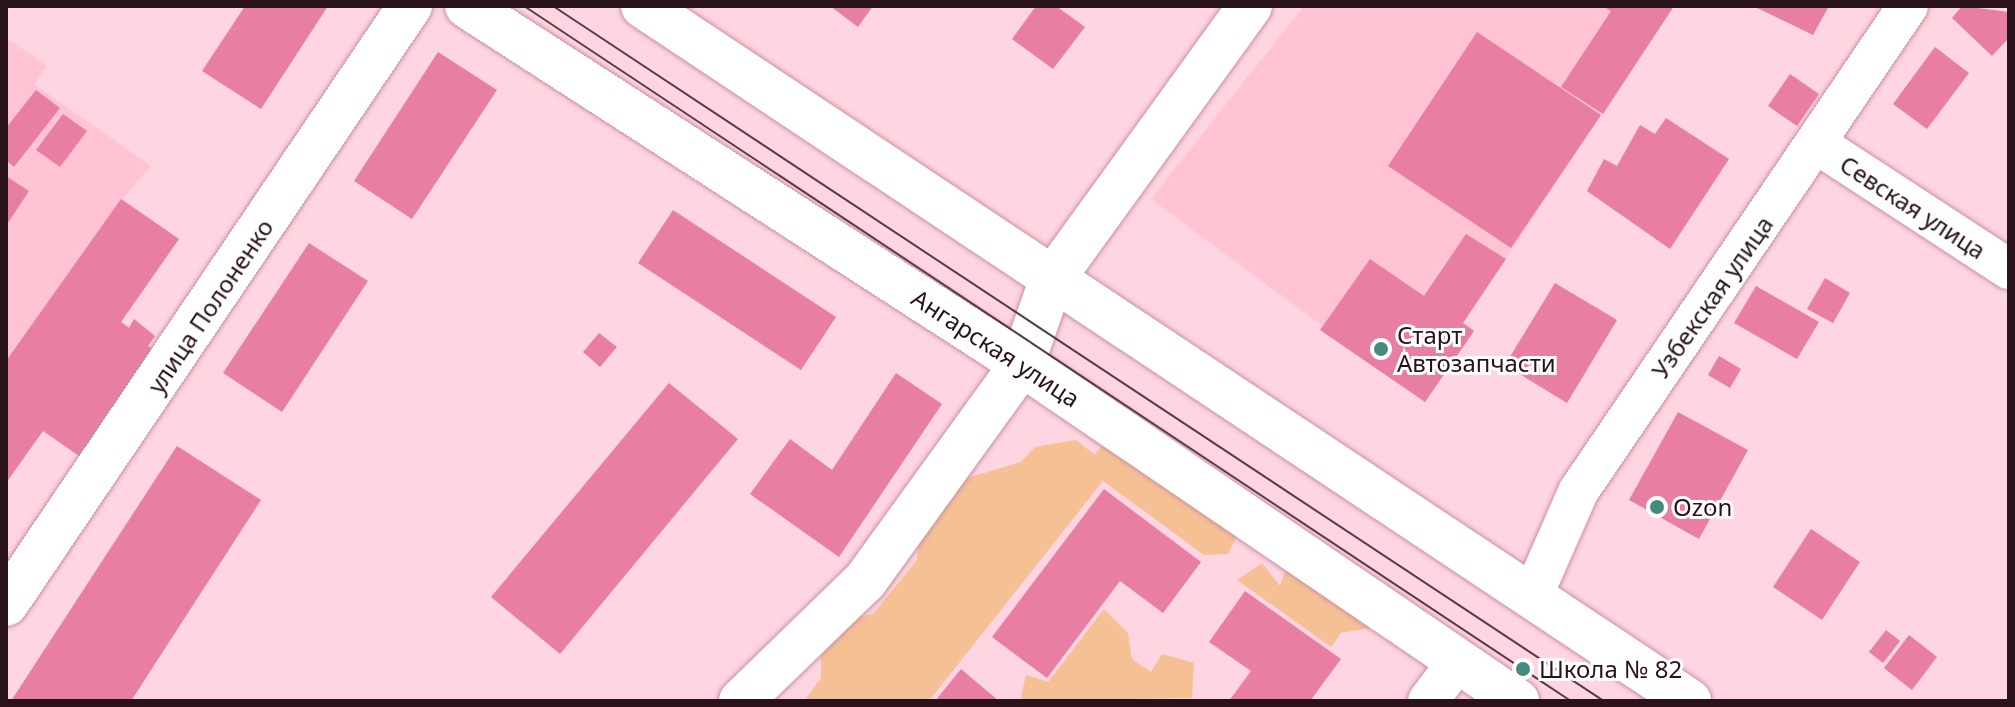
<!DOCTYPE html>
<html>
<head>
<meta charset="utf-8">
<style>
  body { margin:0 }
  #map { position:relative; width:2015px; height:707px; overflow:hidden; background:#fed5e0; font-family:"Noto Sans",sans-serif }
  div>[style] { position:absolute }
  .built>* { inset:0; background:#ffc3d4 }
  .green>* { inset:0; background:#f6c095 }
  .building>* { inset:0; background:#e87fa2 }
  .roads { filter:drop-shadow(0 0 2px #cd8fa1) drop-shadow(0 0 2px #cd8fa1) }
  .minor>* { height:40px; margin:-20px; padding:0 20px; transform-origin:20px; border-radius:20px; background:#fff }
  .secondary>* { height:44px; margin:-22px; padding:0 22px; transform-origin:22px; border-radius:22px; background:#fff }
  .tram>* { height:2px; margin:-1px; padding:0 1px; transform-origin:1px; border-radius:1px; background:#573c44 }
  .dots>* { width:22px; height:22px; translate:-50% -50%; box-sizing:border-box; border:4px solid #fff; border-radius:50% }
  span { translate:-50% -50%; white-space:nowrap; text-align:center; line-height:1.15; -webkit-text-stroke:6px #fff; paint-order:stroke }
  .street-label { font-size:24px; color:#291219 }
  .poi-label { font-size:24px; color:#291219 }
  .left { translate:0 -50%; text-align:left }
  .frame { position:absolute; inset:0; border:8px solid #291219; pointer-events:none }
</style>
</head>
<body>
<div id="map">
  <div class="built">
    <i style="clip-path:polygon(1304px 6px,1674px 6px,1463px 323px,1474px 331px,1425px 402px,1151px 199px)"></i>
    <i style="clip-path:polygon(6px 38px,47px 66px,34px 84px,151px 166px,122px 199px,179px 239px,121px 322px,129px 327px,134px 319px,155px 336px,82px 458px,43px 431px,6px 483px)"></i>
  </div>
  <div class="green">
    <i style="clip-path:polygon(1109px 435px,1244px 523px,1228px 554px,1204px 555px,1103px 481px,929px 701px,804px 701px,821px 678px,821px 654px,847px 619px,873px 614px,917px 560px,919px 534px,957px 481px,1021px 462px,1035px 447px,1076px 440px,1095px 455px)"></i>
    <i style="clip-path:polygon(1290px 557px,1388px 625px,1341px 633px,1331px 647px,1237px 580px,1262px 563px,1280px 586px)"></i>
    <i style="clip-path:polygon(1104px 609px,1128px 633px,1132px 659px,1151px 672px,1162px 654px,1194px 663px,1192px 698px,1020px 701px,1026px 675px,1048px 682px)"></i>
  </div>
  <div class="building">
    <i style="clip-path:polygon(245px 6px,328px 6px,261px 109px,202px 71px)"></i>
    <i style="clip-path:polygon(830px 6px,873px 6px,858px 27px)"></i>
    <i style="clip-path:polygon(1036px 6px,1056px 6px,1085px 27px,1053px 69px,1012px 39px)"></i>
    <i style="clip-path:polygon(1602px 6px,1674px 6px,1603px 114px,1561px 87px,1611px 11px)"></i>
    <i style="clip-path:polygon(1753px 6px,1829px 6px,1813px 35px)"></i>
    <i style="clip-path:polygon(1962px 6px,2009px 12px,2009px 38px,1992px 56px,1952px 18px)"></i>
    <i style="clip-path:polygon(1477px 32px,1601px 115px,1511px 248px,1388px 166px)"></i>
    <i style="clip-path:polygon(1935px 47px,1969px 73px,1927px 129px,1893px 104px)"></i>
    <i style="clip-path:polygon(438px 52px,497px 90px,412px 219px,354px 181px)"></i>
    <i style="clip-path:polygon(1790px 74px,1819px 94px,1797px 126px,1768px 106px)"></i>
    <i style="clip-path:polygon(36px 90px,60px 108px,14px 167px,6px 160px,6px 128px)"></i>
    <i style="clip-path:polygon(63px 114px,87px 131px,60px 167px,36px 150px)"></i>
    <i style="clip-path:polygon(1666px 118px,1729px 159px,1670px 249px,1587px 191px,1604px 159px,1617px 166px,1640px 125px,1655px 134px)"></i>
    <i style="clip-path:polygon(6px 176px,29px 191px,6px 226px)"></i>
    <i style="clip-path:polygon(121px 199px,179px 239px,121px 322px,129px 328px,134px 319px,155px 336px,148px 346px,164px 356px,82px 458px,43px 431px,6px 483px,6px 361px)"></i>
    <i style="clip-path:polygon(673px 210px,836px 317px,801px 370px,638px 263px)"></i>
    <i style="clip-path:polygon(1466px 234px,1506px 259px,1463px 323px,1474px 331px,1425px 402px,1320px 330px,1370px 259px,1424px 296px)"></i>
    <i style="clip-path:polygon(309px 243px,368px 281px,282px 412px,223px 373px)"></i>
    <i style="clip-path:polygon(1825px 278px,1850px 293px,1833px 323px,1807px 309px)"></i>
    <i style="clip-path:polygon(1555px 283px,1617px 320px,1567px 403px,1505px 365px)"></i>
    <i style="clip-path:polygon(1756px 286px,1819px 322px,1797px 359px,1734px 323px)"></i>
    <i style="clip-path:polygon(599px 333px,617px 347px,600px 367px,583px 352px)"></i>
    <i style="clip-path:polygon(1719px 356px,1741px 369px,1730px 388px,1708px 375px)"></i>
    <i style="clip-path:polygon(896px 373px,942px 404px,839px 557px,750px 494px,790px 439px,832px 470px)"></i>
    <i style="clip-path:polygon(669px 383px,738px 439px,560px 654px,491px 597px)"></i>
    <i style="clip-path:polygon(1678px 412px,1748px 450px,1699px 539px,1629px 500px)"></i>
    <i style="clip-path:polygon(177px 446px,261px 500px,164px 650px,131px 701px,11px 701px)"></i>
    <i style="clip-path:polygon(1104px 489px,1201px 562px,1163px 613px,1120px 581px,1047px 678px,992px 637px)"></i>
    <i style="clip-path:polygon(1811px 529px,1860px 562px,1822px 620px,1773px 587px)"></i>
    <i style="clip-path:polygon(1245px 591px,1341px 659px,1310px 701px,1229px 701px,1251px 671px,1209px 642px)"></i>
    <i style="clip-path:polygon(1886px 630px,1900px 641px,1883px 663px,1869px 652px)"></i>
    <i style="clip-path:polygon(1909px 635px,1937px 657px,1912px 690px,1884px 668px)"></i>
    <i style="clip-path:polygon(961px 669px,999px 701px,935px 701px)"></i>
  </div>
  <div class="roads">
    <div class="minor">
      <i style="left:1817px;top:144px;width:229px;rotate:33.1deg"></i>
      <i style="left:1532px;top:597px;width:115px;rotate:-66.3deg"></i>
      <i style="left:1578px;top:492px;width:587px;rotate:-55.82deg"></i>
      <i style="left:1428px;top:701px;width:50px;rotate:-53.1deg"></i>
    </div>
    <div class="secondary">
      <i style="left:467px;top:6px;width:660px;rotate:32.82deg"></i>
      <i style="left:1022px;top:364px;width:599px;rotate:34.25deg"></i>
      <i style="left:643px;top:6px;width:1256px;rotate:33.6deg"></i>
      <i style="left:6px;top:604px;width:722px;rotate:-55.96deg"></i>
      <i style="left:741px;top:701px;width:173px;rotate:-44.1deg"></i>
      <i style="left:865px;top:581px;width:268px;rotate:-54.1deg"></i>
      <i style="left:1022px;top:364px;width:88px;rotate:-70.7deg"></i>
      <i style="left:1051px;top:281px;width:339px;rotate:-54.1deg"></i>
    </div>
  </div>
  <div class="tram">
    <i style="left:524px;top:6px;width:1257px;rotate:33.58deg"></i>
    <i style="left:553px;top:6px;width:1260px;rotate:33.48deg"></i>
  </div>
  <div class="dots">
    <i style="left:1381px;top:349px;background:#468a7d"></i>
    <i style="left:1657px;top:507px;background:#468a7d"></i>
    <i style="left:1523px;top:669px;background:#468a7d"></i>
  </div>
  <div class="street-label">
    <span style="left:1913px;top:207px;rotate:33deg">Севская улица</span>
    <span style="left:1712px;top:297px;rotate:-55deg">Узбекская улица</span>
    <span style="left:210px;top:306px;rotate:-56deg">улица Полоненко</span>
    <span style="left:996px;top:348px;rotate:33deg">Ангарская улица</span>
  </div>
  <div class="poi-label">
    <span class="left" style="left:1397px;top:349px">Старт<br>Автозапчасти</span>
    <span class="left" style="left:1673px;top:507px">Ozon</span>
    <span class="left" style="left:1539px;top:669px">Школа № 82</span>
  </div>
  <div class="frame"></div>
</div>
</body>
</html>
